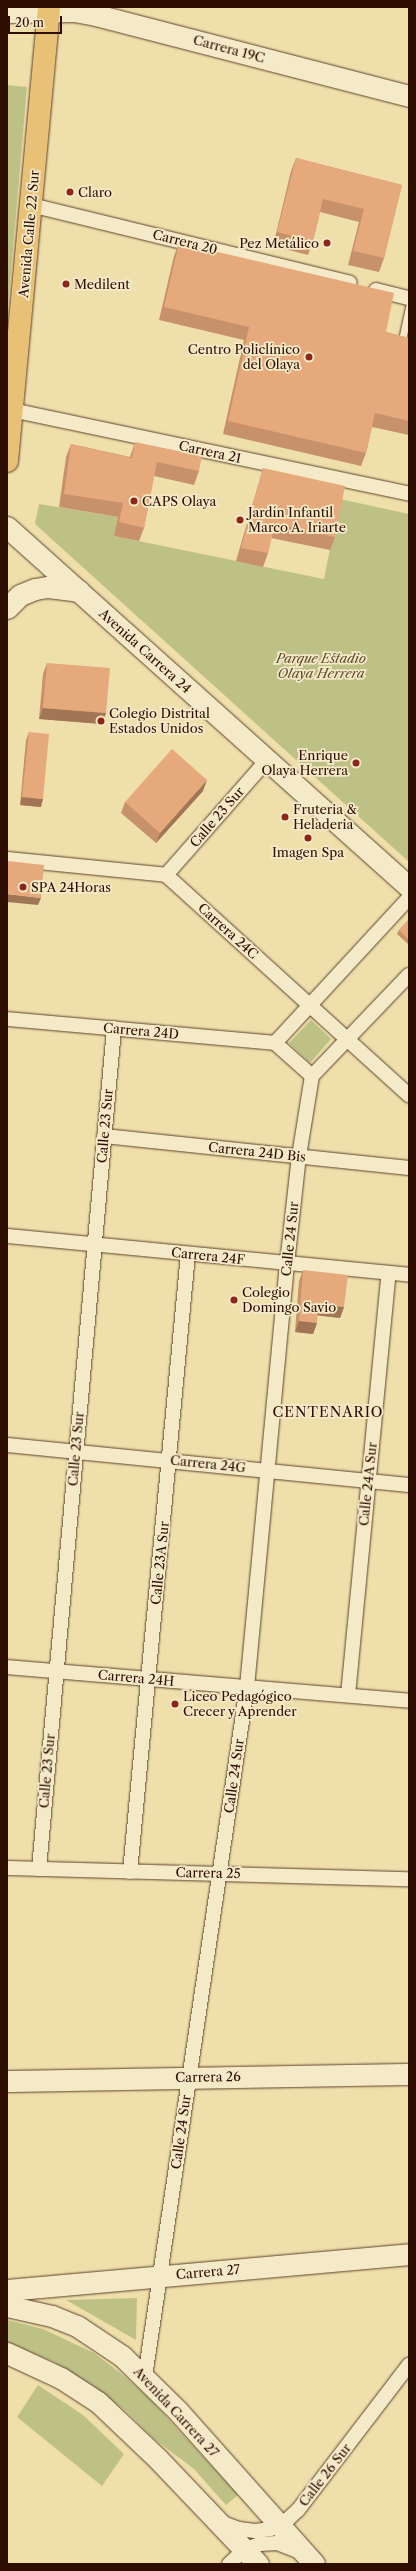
<!DOCTYPE html>
<html>
<head>
<meta charset="utf-8">
<style>
  body { margin:0 }
  #map { position:relative; width:416px; height:2571px; overflow:hidden; background:#efdfab; font-family:"Libre Caslon Text",serif }
  div>[style] { position:absolute }
  .green>* { inset:0; background:#bec186 }
  .roads { filter:drop-shadow(0 0 1px #5e422b) drop-shadow(0 0 1px #5e422b) }
  .lane>* { height:7px; margin:-3.5px; padding:0 3.5px; transform-origin:3.5px; border-radius:3.5px; background:#f5eac8 }
  .street>* { height:14px; margin:-7px; padding:0 7px; transform-origin:7px; border-radius:7px; background:#f5eac8 }
  .secondary>* { height:21px; margin:-10.5px; padding:0 10.5px; transform-origin:10.5px; border-radius:10.5px; background:#f5eac8 }
  .primary>* { height:22px; margin:-11px; padding:0 11px; transform-origin:11px; border-radius:11px; background:#e8c076 }
  .wall>* { inset:0; background:#c6916b }
  .shaded-wall>* { inset:0; background:#a17657 }
  .building>* { inset:0; background:#e6a97c }
  .dots>* { width:11px; height:11px; translate:-50% -50%; box-sizing:border-box; border:2px solid #f5eac8; border-radius:50% }
  span { translate:-50% -50%; white-space:nowrap; text-align:center; line-height:1.15; -webkit-text-stroke:3.5px #f5eac8; paint-order:stroke }
  .street-label { font-size:13px; color:#2e0e00 }
  .poi-label { font-size:13px; color:#2e0e00 }
  .left { translate:0 -50%; text-align:left }
  .right { translate:-100% -50%; text-align:right }
  .park-label { font-size:13px; color:#604d2f; font-style:italic }
  .neighbourhood-label { font-size:14px; color:#2e0e00; letter-spacing:1px }
  .frame { position:absolute; inset:0; border:8px solid #2e0e00; pointer-events:none }
  .scale { position:absolute; left:8px; top:16px; width:54px; height:18px; box-sizing:border-box; border:2px solid #2e0e00; border-top:0; padding-left:5px; font-size:12px; line-height:14px; white-space:nowrap; color:#2e0e00; -webkit-text-stroke:3px #f5eac8; paint-order:stroke }
</style>
</head>
<body>
<div id="map">
  <div class="green">
    <i style="clip-path:polygon(7px 85px,27px 87px,7px 318px)"></i>
    <i style="clip-path:polygon(340px 499px,409px 514px,409px 862px,35px 524px,39px 504px,118px 517px,114px 536px,324px 579px)"></i>
    <i style="clip-path:polygon(311px 1020px,331px 1039px,310px 1063px,289px 1043px)"></i>
    <i style="clip-path:polygon(137px 2298px,136px 2340px,66px 2300px)"></i>
    <i style="clip-path:polygon(7px 2320px,43px 2329px,94px 2353px,123px 2375px,150px 2399px,238px 2495px,226px 2505px,194px 2469px,153px 2438px,126px 2411px,92px 2385px,54px 2362px,7px 2342px)"></i>
    <i style="clip-path:polygon(38px 2385px,83px 2415px,124px 2454px,102px 2486px,17px 2417px)"></i>
  </div>
  <div class="roads">
    <div class="lane">
      <i style="left:402px;top:340px;width:34px;rotate:-78deg"></i>
    </div>
    <div class="street">
      <i style="left:31px;top:205px;width:328px;rotate:13.7deg"></i>
      <i style="left:376px;top:290px;width:34px;rotate:14deg"></i>
      <i style="left:12px;top:410px;width:406px;rotate:11.9deg"></i>
      <i style="left:7px;top:859px;width:160px;rotate:5.7deg"></i>
      <i style="left:166px;top:875px;width:328px;rotate:42.2deg"></i>
      <i style="left:166px;top:875px;width:153px;rotate:-48.7deg"></i>
      <i style="left:7px;top:1019px;width:269px;rotate:5.1deg"></i>
      <i style="left:275px;top:1043px;width:197px;rotate:-47.3deg"></i>
      <i style="left:275px;top:1043px;width:50px;rotate:41.7deg"></i>
      <i style="left:104px;top:1136px;width:307px;rotate:6deg"></i>
      <i style="left:7px;top:1236px;width:404px;rotate:5.5deg"></i>
      <i style="left:7px;top:1445px;width:404px;rotate:5.7deg"></i>
      <i style="left:7px;top:1667px;width:403px;rotate:4.8deg"></i>
      <i style="left:348px;top:1695px;width:424px;rotate:-84.5deg"></i>
      <i style="left:7px;top:1868px;width:402px;rotate:1.6deg"></i>
      <i style="left:39px;top:1869px;width:844px;rotate:-84.9deg"></i>
      <i style="left:130px;top:1872px;width:621px;rotate:-84.64deg"></i>
      <i style="left:145px;top:2377px;width:697px;rotate:-81.59deg"></i>
      <i style="left:247px;top:1687px;width:425px;rotate:-84.6deg"></i>
      <i style="left:287px;top:1264px;width:109px;rotate:-83.7deg"></i>
      <i style="left:299px;top:1156px;width:81px;rotate:-80.8deg"></i>
      <i style="left:312px;top:1076px;width:140px;rotate:-46.2deg"></i>
      <i style="left:223px;top:2523px;width:17px;rotate:21deg"></i>
      <i style="left:239px;top:2529px;width:16px;rotate:7deg"></i>
      <i style="left:255px;top:2531px;width:16px;rotate:-7deg"></i>
      <i style="left:271px;top:2529px;width:20px;rotate:-30deg"></i>
      <i style="left:288px;top:2519px;width:13px;rotate:-42deg"></i>
      <i style="left:298px;top:2510px;width:183px;rotate:-52.6deg"></i>
      <i style="left:229px;top:2564px;width:21px;rotate:-43deg"></i>
      <i style="left:244px;top:2550px;width:17px;rotate:-21deg"></i>
      <i style="left:260px;top:2544px;width:17px;rotate:-3deg"></i>
      <i style="left:277px;top:2543px;width:25px;rotate:21deg"></i>
    </div>
    <div class="secondary">
      <i style="left:7px;top:12px;width:67px;rotate:-0.9deg"></i>
      <i style="left:74px;top:11px;width:22px;rotate:10deg"></i>
      <i style="left:96px;top:15px;width:323px;rotate:14.5deg"></i>
      <i style="left:7px;top:527px;width:540px;rotate:41.85deg"></i>
      <i style="left:7px;top:608px;width:18px;rotate:-45deg"></i>
      <i style="left:20px;top:595px;width:16px;rotate:-22deg"></i>
      <i style="left:35px;top:589px;width:13px;rotate:-9deg"></i>
      <i style="left:48px;top:587px;width:31px;rotate:7deg"></i>
      <i style="left:7px;top:2081px;width:402px;rotate:-1deg"></i>
      <i style="left:7px;top:2290px;width:404px;rotate:-5.1deg"></i>
      <i style="left:7px;top:2306px;width:46px;rotate:12.5deg"></i>
      <i style="left:52px;top:2316px;width:27px;rotate:22deg"></i>
      <i style="left:77px;top:2326px;width:54px;rotate:33.7deg"></i>
      <i style="left:122px;top:2356px;width:77px;rotate:44.5deg"></i>
      <i style="left:177px;top:2410px;width:206px;rotate:48.3deg"></i>
      <i style="left:7px;top:2353px;width:60px;rotate:24.8deg"></i>
      <i style="left:61px;top:2378px;width:44px;rotate:33deg"></i>
      <i style="left:98px;top:2402px;width:83px;rotate:43.5deg"></i>
      <i style="left:158px;top:2459px;width:145px;rotate:46.4deg"></i>
    </div>
    <div class="primary">
      <i style="left:7px;top:461px;width:456px;rotate:-84.7deg"></i>
    </div>
  </div>
  <div class="wall">
    <i style="clip-path:polygon(296px 158px,402px 185px,384px 258px,379px 272px,348px 265px,359px 222px,320px 212px,313px 241px,308px 255px,273px 246px,291px 171px)"></i>
    <i style="clip-path:polygon(179px 243px,386px 332px,409px 338px,409px 435px,372px 427px,366px 453px,361px 466px,223px 434px,244px 340px,159px 320px,174px 256px)"></i>
    <i style="clip-path:polygon(135px 442px,199px 471px,194px 485px,154px 476px,144px 528px,139px 541px,114px 536px,118px 517px,59px 507px,66px 457px,71px 444px,130px 457px)"></i>
    <i style="clip-path:polygon(263px 468px,335px 537px,330px 550px,271px 538px,268px 553px,263px 567px,236px 561px,259px 482px)"></i>
    <i style="clip-path:polygon(47px 663px,106px 713px,102px 724px,39px 719px,43px 674px)"></i>
    <i style="clip-path:polygon(29px 732px,41px 807px,20px 805px,26px 740px)"></i>
    <i style="clip-path:polygon(203px 791px,156px 843px,121px 813px,125px 802px)"></i>
    <i style="clip-path:polygon(409px 919px,409px 945px,397px 934px,399px 930px)"></i>
    <i style="clip-path:polygon(303px 1270px,344px 1307px,340px 1318px,317px 1315px,317px 1323px,313px 1334px,295px 1332px,299px 1281px)"></i>
  </div>
  <div class="shaded-wall">
    <i style="clip-path:polygon(43px 708px,106px 713px,102px 724px,39px 719px)"></i>
    <i style="clip-path:polygon(207px 780px,203px 791px,156px 843px,160px 833px)"></i>
    <i style="clip-path:polygon(22px 797px,43px 799px,41px 807px,20px 805px)"></i>
    <i style="clip-path:polygon(7px 894px,41px 898px,38px 905px,7px 902px)"></i>
    <i style="clip-path:polygon(318px 1304px,344px 1307px,340px 1318px,314px 1315px)"></i>
    <i style="clip-path:polygon(299px 1321px,317px 1323px,313px 1334px,295px 1332px)"></i>
  </div>
  <div class="building">
    <i style="clip-path:polygon(296px 158px,402px 185px,384px 258px,353px 251px,364px 209px,323px 199px,313px 241px,277px 232px)"></i>
    <i style="clip-path:polygon(179px 243px,394px 293px,386px 332px,409px 338px,409px 421px,375px 413px,366px 453px,228px 421px,249px 327px,164px 307px)"></i>
    <i style="clip-path:polygon(135px 442px,202px 456px,199px 471px,157px 462px,144px 528px,119px 522px,123px 503px,64px 494px,71px 444px,132px 458px)"></i>
    <i style="clip-path:polygon(263px 468px,345px 486px,335px 537px,275px 524px,268px 553px,241px 548px)"></i>
    <i style="clip-path:polygon(47px 663px,110px 668px,106px 713px,43px 708px)"></i>
    <i style="clip-path:polygon(29px 732px,49px 734px,43px 799px,22px 797px)"></i>
    <i style="clip-path:polygon(172px 749px,207px 780px,160px 833px,125px 802px)"></i>
    <i style="clip-path:polygon(7px 861px,44px 865px,41px 898px,7px 894px)"></i>
    <i style="clip-path:polygon(409px 919px,409px 940px,399px 930px)"></i>
    <i style="clip-path:polygon(303px 1270px,348px 1275px,344px 1307px,318px 1304px,317px 1323px,299px 1321px)"></i>
  </div>
  <div class="dots">
    <i style="left:70px;top:192px;background:#8f2418"></i>
    <i style="left:327px;top:243px;background:#8f2418"></i>
    <i style="left:66px;top:284px;background:#8f2418"></i>
    <i style="left:309px;top:357px;background:#8f2418"></i>
    <i style="left:134px;top:501px;background:#8f2418"></i>
    <i style="left:240px;top:520px;background:#8f2418"></i>
    <i style="left:101px;top:721px;background:#8f2418"></i>
    <i style="left:356px;top:763px;background:#8f2418"></i>
    <i style="left:285px;top:817px;background:#8f2418"></i>
    <i style="left:308px;top:838px;background:#8f2418"></i>
    <i style="left:23px;top:887px;background:#8f2418"></i>
    <i style="left:234px;top:1300px;background:#8f2418"></i>
    <i style="left:175px;top:1704px;background:#8f2418"></i>
  </div>
  <div class="street-label">
    <span style="left:229px;top:49px;rotate:15deg">Carrera 19C</span>
    <span style="left:29px;top:234px;rotate:-85deg">Avenida Calle 22 Sur</span>
    <span style="left:185px;top:242px;rotate:14deg">Carrera 20</span>
    <span style="left:210px;top:452px;rotate:12deg">Carrera 21</span>
    <span style="left:145px;top:651px;rotate:42deg">Avenida Carrera 24</span>
    <span style="left:217px;top:817px;rotate:-49deg">Calle 23 Sur</span>
    <span style="left:228px;top:931px;rotate:42deg">Carrera 24C</span>
    <span style="left:141px;top:1031px;rotate:5deg">Carrera 24D</span>
    <span style="left:105px;top:1126px;rotate:-85deg">Calle 23 Sur</span>
    <span style="left:257px;top:1152px;rotate:6deg">Carrera 24D Bis</span>
    <span style="left:290px;top:1239px;rotate:-84deg">Calle 24 Sur</span>
    <span style="left:208px;top:1256px;rotate:6deg">Carrera 24F</span>
    <span style="left:76px;top:1449px;rotate:-85deg">Calle 23 Sur</span>
    <span style="left:208px;top:1464px;rotate:6deg">Carrera 24G</span>
    <span style="left:368px;top:1484px;rotate:-84deg">Calle 24A Sur</span>
    <span style="left:160px;top:1563px;rotate:-84deg">Calle 23A Sur</span>
    <span style="left:136px;top:1678px;rotate:5deg">Carrera 24H</span>
    <span style="left:47px;top:1771px;rotate:-85deg">Calle 23 Sur</span>
    <span style="left:234px;top:1776px;rotate:-82deg">Calle 24 Sur</span>
    <span style="left:208px;top:1873px;rotate:1deg">Carrera 25</span>
    <span style="left:208px;top:2077px;rotate:-1deg">Carrera 26</span>
    <span style="left:181px;top:2132px;rotate:-82deg">Calle 24 Sur</span>
    <span style="left:208px;top:2272px;rotate:-5deg">Carrera 27</span>
    <span style="left:176px;top:2412px;rotate:47deg">Avenida Carrera 27</span>
    <span style="left:325px;top:2475px;rotate:-52deg">Calle 26 Sur</span>
  </div>
  <div class="poi-label">
    <span class="left" style="left:78px;top:192px">Claro</span>
    <span class="right" style="left:319px;top:243px">Pez Metálico</span>
    <span class="left" style="left:74px;top:284px">Medilent</span>
    <span class="right" style="left:300px;top:357px">Centro Policlínico<br>del Olaya</span>
    <span class="left" style="left:142px;top:501px">CAPS Olaya</span>
    <span class="left" style="left:248px;top:520px">Jardín Infantil<br>Marco A. Iriarte</span>
    <span class="left" style="left:109px;top:721px">Colegio Distrital<br>Estados Unidos</span>
    <span class="right" style="left:348px;top:763px">Enrique<br>Olaya Herrera</span>
    <span class="left" style="left:293px;top:817px">Fruteria &amp;<br>Heladeria</span>
    <span style="left:308px;top:852px">Imagen Spa</span>
    <span class="left" style="left:31px;top:887px">SPA 24Horas</span>
    <span class="left" style="left:242px;top:1300px">Colegio<br>Domingo Savio</span>
    <span class="left" style="left:183px;top:1704px">Liceo Pedagógico<br>Crecer y Aprender</span>
  </div>
  <div class="park-label">
    <span style="left:321px;top:666px">Parque Estadio<br>Olaya Herrera</span>
  </div>
  <div class="neighbourhood-label">
    <span style="left:328px;top:1412px">CENTENARIO</span>
  </div>
  <div class="frame"></div>
  <div class="scale">20 m</div>
</div>
</body>
</html>
